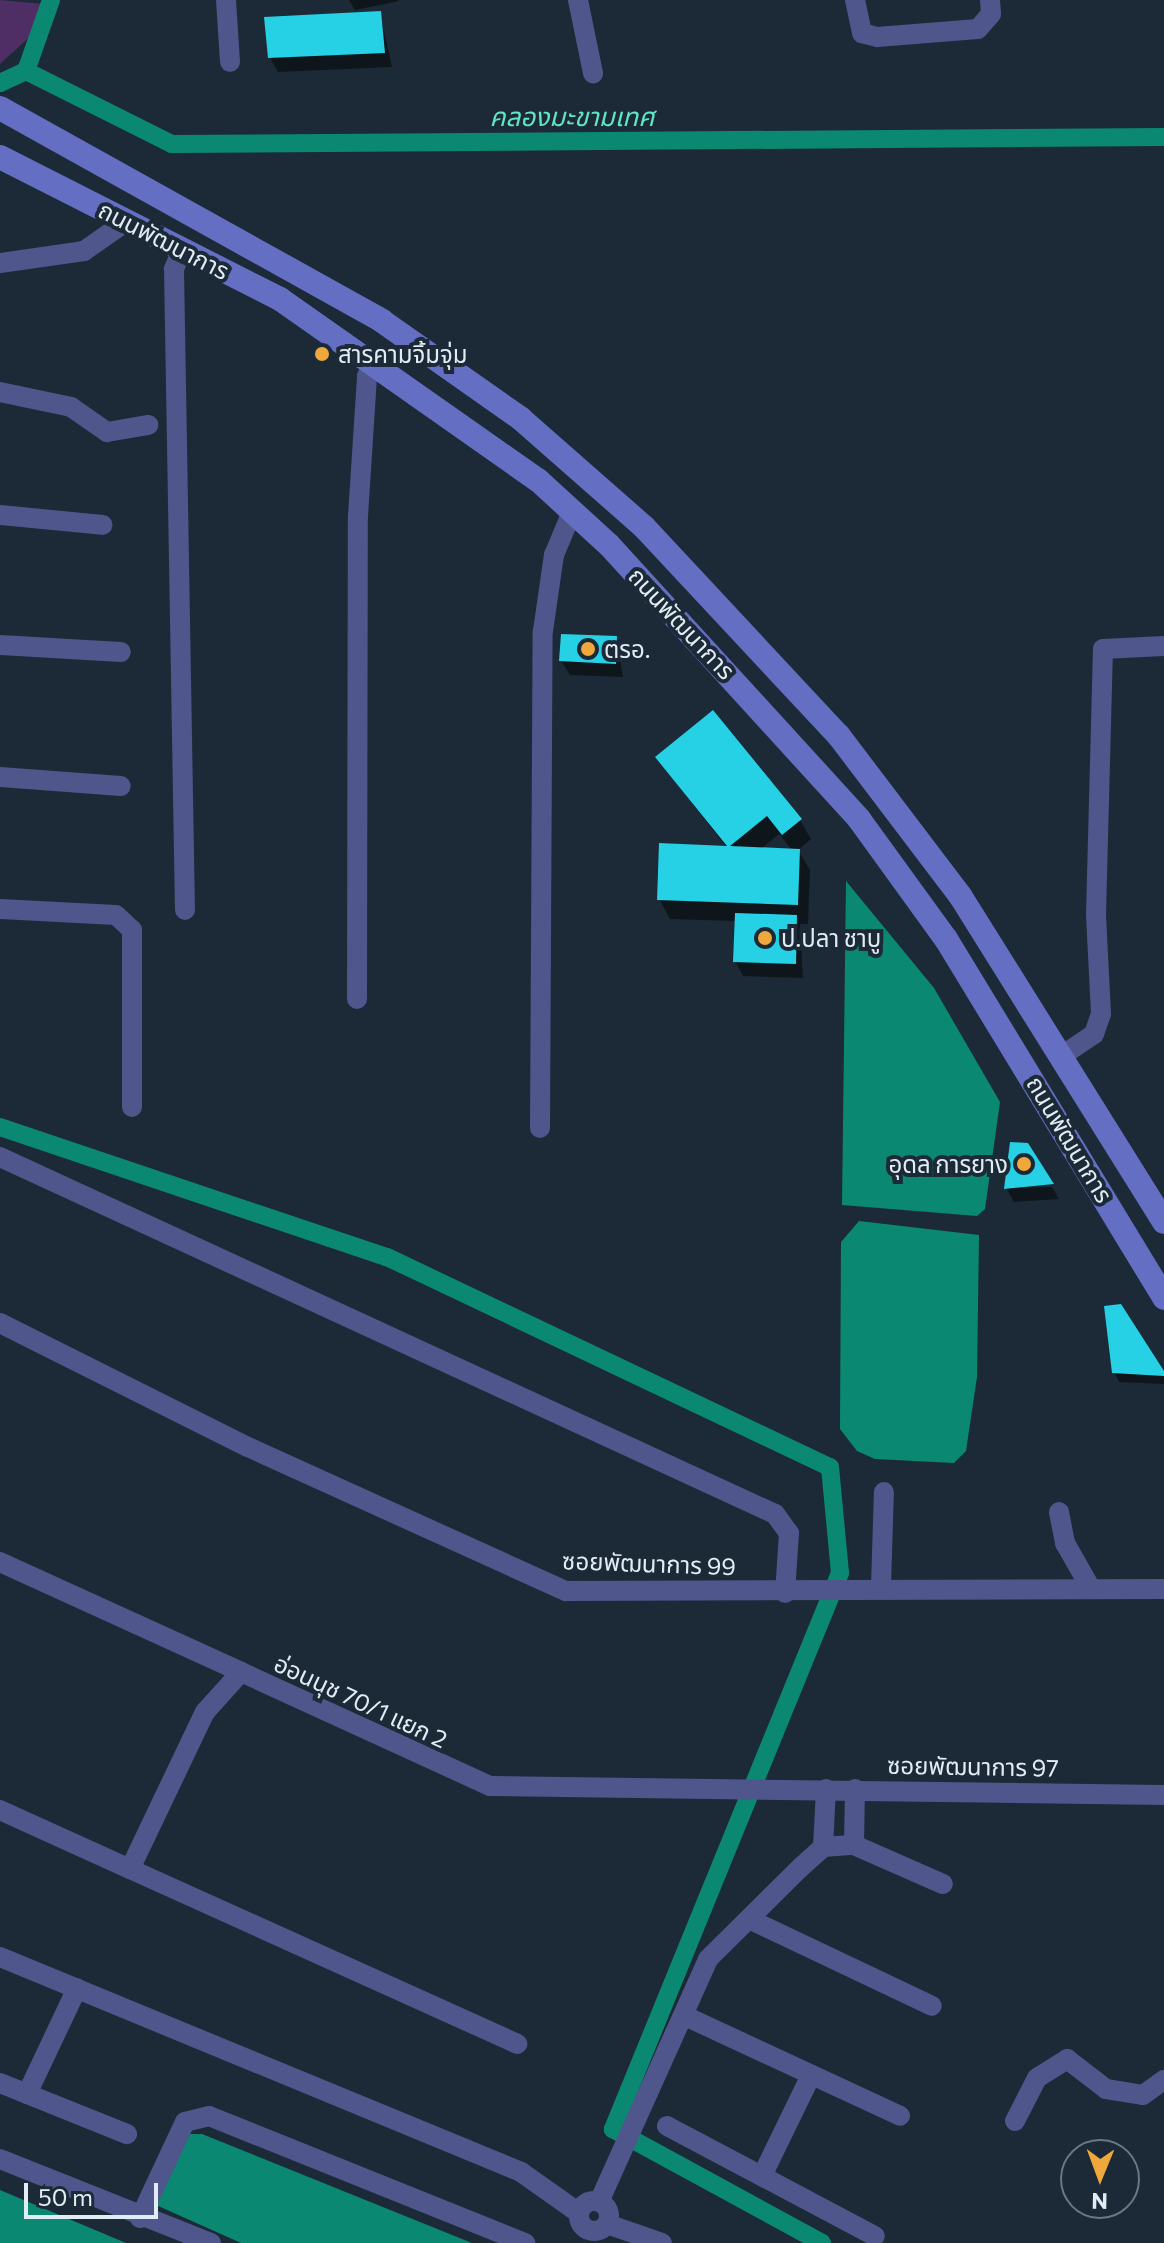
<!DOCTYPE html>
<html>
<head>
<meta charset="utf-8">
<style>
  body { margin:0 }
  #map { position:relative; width:1164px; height:2243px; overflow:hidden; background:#1b2a36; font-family:Commissioner,"Noto Sans Thai",sans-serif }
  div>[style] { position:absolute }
  .green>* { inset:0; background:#4f2e65 }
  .water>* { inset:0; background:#0b8872 }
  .shadow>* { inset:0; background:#0007 }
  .canal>* { height:18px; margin:-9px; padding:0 9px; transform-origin:9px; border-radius:9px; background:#0b8872 }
  .building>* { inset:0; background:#26d0e5 }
  .street>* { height:20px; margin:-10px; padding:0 10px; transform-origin:10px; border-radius:10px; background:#4e568b }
  .street>.ring { margin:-10px; padding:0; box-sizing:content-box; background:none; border:20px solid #4e568b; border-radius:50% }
  .secondary>* { height:24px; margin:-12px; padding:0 12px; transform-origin:12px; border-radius:12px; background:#646ec2 }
  .dots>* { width:22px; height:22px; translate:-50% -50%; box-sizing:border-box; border:4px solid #1b2a36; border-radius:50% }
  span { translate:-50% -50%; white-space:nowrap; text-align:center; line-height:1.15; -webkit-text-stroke:8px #1b2a36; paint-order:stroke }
  .street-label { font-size:24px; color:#e2ecf4 }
  .poi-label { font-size:24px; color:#e2ecf4 }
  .left { translate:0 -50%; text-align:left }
  .right { translate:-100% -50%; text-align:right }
  .water-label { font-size:26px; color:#5ee6c7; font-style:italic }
  .north { position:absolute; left:1060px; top:2139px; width:80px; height:80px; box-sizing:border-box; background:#1b2a36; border:2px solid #6b7882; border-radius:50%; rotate:181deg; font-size:22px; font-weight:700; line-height:32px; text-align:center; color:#e2ecf4 }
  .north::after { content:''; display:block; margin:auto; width:28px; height:36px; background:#eea83c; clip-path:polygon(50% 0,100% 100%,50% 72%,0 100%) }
  .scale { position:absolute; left:24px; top:2183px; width:134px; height:36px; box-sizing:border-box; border:4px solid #e2ecf4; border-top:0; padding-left:10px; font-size:24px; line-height:28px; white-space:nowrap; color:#e2ecf4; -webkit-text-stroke:6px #1b2a36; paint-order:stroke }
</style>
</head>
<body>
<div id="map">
  <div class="green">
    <i style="clip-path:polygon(0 0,44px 4px,34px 33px,0 64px)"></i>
  </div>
  <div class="water">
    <i style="clip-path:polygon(846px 881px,934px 988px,1000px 1102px,985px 1209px,977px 1216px,842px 1205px)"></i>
    <i style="clip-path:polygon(859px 1221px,979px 1235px,977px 1377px,966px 1451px,954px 1463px,875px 1459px,857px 1451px,840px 1429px,841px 1242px)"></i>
    <i style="clip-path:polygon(190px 2134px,202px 2134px,472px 2243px,241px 2243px,156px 2205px)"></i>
    <i style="clip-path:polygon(0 2190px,126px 2243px,0 2243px)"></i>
  </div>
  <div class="shadow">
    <i style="clip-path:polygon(349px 0,398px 0,399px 1px,355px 10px)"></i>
    <i style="clip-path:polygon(380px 13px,392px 67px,278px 72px,270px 58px)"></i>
    <i style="clip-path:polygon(616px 638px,623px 677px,570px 675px,561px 661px)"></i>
    <i style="clip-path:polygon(evenodd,657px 758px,800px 820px,811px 839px,798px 850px,810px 870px,808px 924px,800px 924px,803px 978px,743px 976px,735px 961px,736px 921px,670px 919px,659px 899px,727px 848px,657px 758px,779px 834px,792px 850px,761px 849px,779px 834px)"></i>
    <i style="clip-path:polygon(1052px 1187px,1059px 1199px,1014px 1202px,1006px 1188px)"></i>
    <i style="clip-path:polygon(1114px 1372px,1164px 1375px,1164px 1384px,1119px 1382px)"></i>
  </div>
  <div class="canal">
    <i style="left:26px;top:71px;width:163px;rotate:26.6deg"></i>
    <i style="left:172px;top:144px;width:992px;rotate:-0.4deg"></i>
    <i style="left:26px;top:71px;width:75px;rotate:-70.6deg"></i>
    <i style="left:0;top:83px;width:29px;rotate:-25deg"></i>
    <i style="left:0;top:1127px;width:408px;rotate:18.6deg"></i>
    <i style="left:387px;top:1257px;width:490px;rotate:25.4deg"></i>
    <i style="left:830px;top:1467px;width:106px;rotate:84.6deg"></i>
    <i style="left:840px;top:1573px;width:601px;rotate:112.21deg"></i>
    <i style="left:613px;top:2129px;width:238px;rotate:28.6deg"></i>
  </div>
  <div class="building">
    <i style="clip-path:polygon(381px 11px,385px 53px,268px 58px,264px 17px)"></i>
    <i style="clip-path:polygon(561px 634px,617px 636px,616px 664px,559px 661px)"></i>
    <i style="clip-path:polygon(713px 710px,802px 819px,782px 835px,767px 816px,730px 846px,800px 849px,798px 905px,657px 900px,659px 843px,727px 846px,655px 757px)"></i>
    <i style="clip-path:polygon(735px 913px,797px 915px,796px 964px,733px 962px)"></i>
    <i style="clip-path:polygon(1010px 1142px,1028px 1143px,1054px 1184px,1004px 1189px)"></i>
    <i style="clip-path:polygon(1121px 1304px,1164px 1371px,1164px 1376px,1112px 1373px,1104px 1306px)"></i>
  </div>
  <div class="street">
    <i style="left:226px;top:0;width:62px;rotate:86.3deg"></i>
    <i style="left:578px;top:0;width:75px;rotate:78.4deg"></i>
    <i style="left:855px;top:0;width:34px;rotate:78deg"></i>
    <i style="left:862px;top:33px;width:16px;rotate:15deg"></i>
    <i style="left:877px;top:37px;width:101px;rotate:-4.5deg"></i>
    <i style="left:978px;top:29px;width:20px;rotate:-49deg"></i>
    <i style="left:991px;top:14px;width:14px;rotate:-94deg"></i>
    <i style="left:182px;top:250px;width:21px;rotate:113deg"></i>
    <i style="left:174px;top:269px;width:641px;rotate:89.02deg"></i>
    <i style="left:0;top:263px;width:85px;rotate:-8.1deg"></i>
    <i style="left:84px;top:251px;width:52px;rotate:-34.9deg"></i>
    <i style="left:0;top:392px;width:73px;rotate:11.9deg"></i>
    <i style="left:71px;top:407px;width:44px;rotate:34.8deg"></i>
    <i style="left:107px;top:432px;width:42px;rotate:-9.7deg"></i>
    <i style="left:0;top:515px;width:103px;rotate:5.5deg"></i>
    <i style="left:0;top:645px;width:121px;rotate:3.3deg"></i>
    <i style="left:0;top:777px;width:121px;rotate:4.3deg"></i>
    <i style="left:0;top:909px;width:116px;rotate:3deg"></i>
    <i style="left:116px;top:915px;width:22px;rotate:43deg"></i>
    <i style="left:132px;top:930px;width:177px;rotate:90deg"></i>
    <i style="left:357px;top:999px;width:483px;rotate:-89.9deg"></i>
    <i style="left:358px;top:516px;width:140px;rotate:-86.3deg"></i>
    <i style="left:367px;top:376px;width:18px;rotate:-63deg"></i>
    <i style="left:1063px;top:1055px;width:37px;rotate:-34deg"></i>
    <i style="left:1094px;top:1034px;width:21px;rotate:-71deg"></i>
    <i style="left:1101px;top:1014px;width:99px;rotate:-92.9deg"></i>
    <i style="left:1096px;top:915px;width:266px;rotate:-88.5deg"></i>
    <i style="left:1103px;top:649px;width:61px;rotate:-2.8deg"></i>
    <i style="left:540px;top:1128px;width:497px;rotate:-89.7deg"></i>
    <i style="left:543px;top:631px;width:77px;rotate:-81.8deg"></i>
    <i style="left:554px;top:555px;width:47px;rotate:-67.3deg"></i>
    <i style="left:0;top:1157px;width:853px;rotate:24.73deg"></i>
    <i style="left:775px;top:1514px;width:24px;rotate:54deg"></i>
    <i style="left:789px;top:1533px;width:60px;rotate:93.8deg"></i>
    <i style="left:0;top:1323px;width:277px;rotate:26.6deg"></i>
    <i style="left:248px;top:1447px;width:349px;rotate:24.4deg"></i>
    <i style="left:566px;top:1591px;width:598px;rotate:-0.19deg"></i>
    <i style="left:1059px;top:1512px;width:32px;rotate:79deg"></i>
    <i style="left:1065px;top:1543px;width:51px;rotate:60.4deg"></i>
    <i style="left:0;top:1562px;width:265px;rotate:24.5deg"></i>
    <i style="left:881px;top:1585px;width:93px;rotate:-88.2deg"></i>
    <i style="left:0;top:1810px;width:143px;rotate:24.4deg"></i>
    <i style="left:130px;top:1869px;width:174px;rotate:-64.5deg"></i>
    <i style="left:205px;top:1712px;width:54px;rotate:-48deg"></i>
    <i style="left:241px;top:1672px;width:274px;rotate:24.6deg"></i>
    <i style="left:490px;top:1786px;width:674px;rotate:0.77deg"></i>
    <i style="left:854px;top:1845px;width:56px;rotate:-89deg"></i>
    <i style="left:823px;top:1847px;width:58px;rotate:-87deg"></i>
    <i style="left:130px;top:1869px;width:425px;rotate:24.3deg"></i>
    <i style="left:751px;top:1920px;width:200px;rotate:25.4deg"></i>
    <i style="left:0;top:1957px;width:564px;rotate:22.42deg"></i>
    <i style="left:521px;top:2172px;width:71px;rotate:35.3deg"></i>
    <i style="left:685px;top:2016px;width:237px;rotate:24.9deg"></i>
    <i style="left:0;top:2083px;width:137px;rotate:21.9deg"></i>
    <i style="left:27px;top:2094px;width:117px;rotate:-64.7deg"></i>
    <i style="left:1015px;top:2121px;width:48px;rotate:-62.9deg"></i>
    <i style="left:1037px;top:2078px;width:36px;rotate:-32deg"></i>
    <i style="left:1067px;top:2059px;width:49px;rotate:37.6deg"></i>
    <i style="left:1106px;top:2089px;width:37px;rotate:9deg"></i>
    <i style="left:1143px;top:2095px;width:26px;rotate:-36deg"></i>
    <i style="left:667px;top:2126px;width:235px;rotate:27.9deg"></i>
    <i style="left:0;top:2159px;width:227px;rotate:21.7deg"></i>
    <i style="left:764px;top:2172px;width:108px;rotate:-64.1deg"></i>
    <i class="ring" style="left:579px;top:2201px;width:10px;height:10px"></i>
    <i style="left:599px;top:2202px;width:266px;rotate:-65.8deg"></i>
    <i style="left:708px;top:1959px;width:129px;rotate:-44.7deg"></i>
    <i style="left:800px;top:1868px;width:31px;rotate:-42deg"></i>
    <i style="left:823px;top:1847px;width:31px;rotate:-4deg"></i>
    <i style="left:854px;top:1845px;width:97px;rotate:23.7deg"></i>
    <i style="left:140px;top:2218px;width:106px;rotate:-64.9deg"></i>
    <i style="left:185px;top:2122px;width:25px;rotate:-14deg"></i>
    <i style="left:209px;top:2116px;width:341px;rotate:21.9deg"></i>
    <i style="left:607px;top:2224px;width:58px;rotate:19.1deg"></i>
  </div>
  <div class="secondary">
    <i style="left:0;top:108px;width:437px;rotate:29.1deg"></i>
    <i style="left:382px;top:321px;width:169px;rotate:35.1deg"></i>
    <i style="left:520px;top:418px;width:165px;rotate:41.3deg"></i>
    <i style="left:644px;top:527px;width:286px;rotate:47deg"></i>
    <i style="left:839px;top:736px;width:202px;rotate:52.8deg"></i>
    <i style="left:961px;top:897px;width:383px;rotate:58deg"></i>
    <i style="left:0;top:157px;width:314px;rotate:26.9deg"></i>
    <i style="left:280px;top:299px;width:315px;rotate:35.1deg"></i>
    <i style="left:538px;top:480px;width:96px;rotate:42.5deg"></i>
    <i style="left:609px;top:545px;width:371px;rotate:47.6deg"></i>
    <i style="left:859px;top:819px;width:148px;rotate:54.1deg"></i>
    <i style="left:946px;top:939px;width:420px;rotate:58.7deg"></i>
  </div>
  <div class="dots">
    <i style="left:322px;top:354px;background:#eea83c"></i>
    <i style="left:588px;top:649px;background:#eea83c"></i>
    <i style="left:765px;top:938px;background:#eea83c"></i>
    <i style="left:1024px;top:1164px;background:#eea83c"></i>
  </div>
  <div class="street-label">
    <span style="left:164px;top:240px;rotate:27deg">ถนนพัฒนาการ</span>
    <span style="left:682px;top:623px;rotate:47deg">ถนนพัฒนาการ</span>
    <span style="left:1070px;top:1139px;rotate:59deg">ถนนพัฒนาการ</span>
    <span style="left:649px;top:1563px;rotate:2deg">ซอยพัฒนาการ 99</span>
    <span style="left:361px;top:1701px;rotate:25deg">อ่อนนุช 70/1 แยก 2</span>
    <span style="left:973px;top:1766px;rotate:1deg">ซอยพัฒนาการ 97</span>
  </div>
  <div class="poi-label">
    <span class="left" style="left:338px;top:354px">สารคามจิ้มจุ่ม</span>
    <span class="left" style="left:604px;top:649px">ตรอ.</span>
    <span class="left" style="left:781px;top:938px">ป.ปลา ชาบู</span>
    <span class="right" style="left:1008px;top:1164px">อุดล การยาง</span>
  </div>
  <div class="water-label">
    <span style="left:572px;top:116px">คลองมะขามเทศ</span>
  </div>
  <div class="north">N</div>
  <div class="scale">50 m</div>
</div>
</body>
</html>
